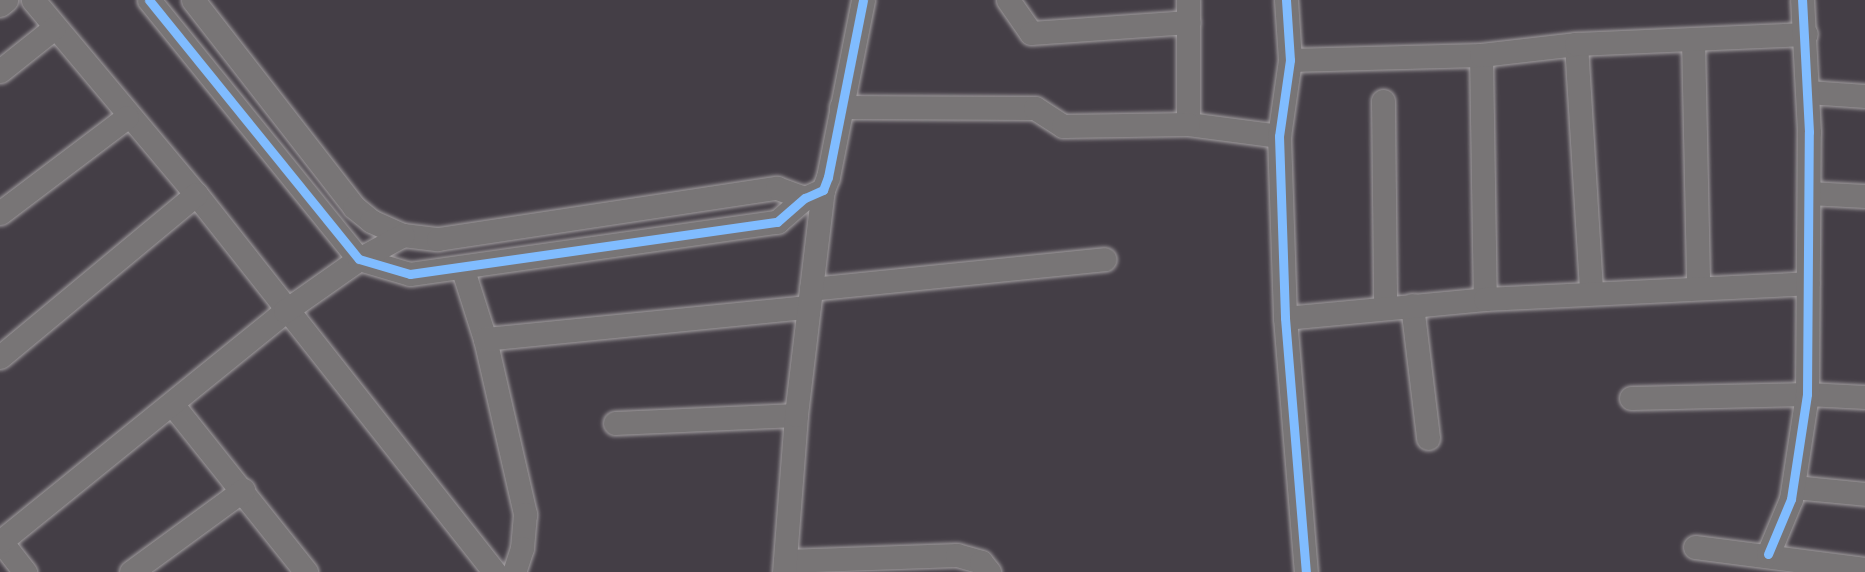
<!DOCTYPE html>
<html>
<head>
<meta charset="utf-8">
<style>
  body { margin:0 }
  #map { position:relative; width:1865px; height:572px; overflow:hidden; background:#443e46; font-family:Dekko,sans-serif }
  div>[style] { position:absolute }
  .roads { filter:drop-shadow(0 0 2px #a39fa1) drop-shadow(0 0 2px #a39fa1) }
  .minor>* { height:23px; margin:-11.5px; padding:0 11.5px; transform-origin:11.5px; border-radius:11.5px; background:#787576 }
  .cycleway>* { height:9px; margin:-4.5px; padding:0 4.5px; transform-origin:4.5px; border-radius:4.5px; background:#80bcff }
  span { translate:-50% -50%; white-space:nowrap; text-align:center; line-height:1.15; -webkit-text-stroke:5px #2f2a3d; paint-order:stroke }
</style>
</head>
<body>
<div id="map">
  <div class="roads">
    <div class="minor">
      <i style="left:33px;top:0;width:253px;rotate:50deg"></i>
      <i style="left:196px;top:194px;width:482px;rotate:51.7deg"></i>
      <i style="left:149px;top:0;width:333px;rotate:51deg"></i>
      <i style="left:359px;top:259px;width:53px;rotate:16.4deg"></i>
      <i style="left:410px;top:274px;width:371px;rotate:-8.1deg"></i>
      <i style="left:777px;top:222px;width:37px;rotate:-41deg"></i>
      <i style="left:805px;top:198px;width:20px;rotate:-24deg"></i>
      <i style="left:823px;top:190px;width:14px;rotate:-69deg"></i>
      <i style="left:828px;top:177px;width:180px;rotate:-78.8deg"></i>
      <i style="left:193px;top:0;width:262px;rotate:52.1deg"></i>
      <i style="left:354px;top:207px;width:22px;rotate:39deg"></i>
      <i style="left:371px;top:221px;width:35px;rotate:24deg"></i>
      <i style="left:403px;top:235px;width:35px;rotate:7deg"></i>
      <i style="left:438px;top:239px;width:343px;rotate:-8.6deg"></i>
      <i style="left:777px;top:188px;width:30px;rotate:20deg"></i>
      <i style="left:1008px;top:0;width:40px;rotate:55.1deg"></i>
      <i style="left:1031px;top:33px;width:158px;rotate:-4deg"></i>
      <i style="left:1188px;top:0;width:124px;rotate:90deg"></i>
      <i style="left:1188px;top:124px;width:92px;rotate:7.5deg"></i>
      <i style="left:1286px;top:0;width:60px;rotate:86.2deg"></i>
      <i style="left:1290px;top:60px;width:77px;rotate:98.2deg"></i>
      <i style="left:1279px;top:136px;width:182px;rotate:88.1deg"></i>
      <i style="left:1285px;top:318px;width:255px;rotate:85.3deg"></i>
      <i style="left:0;top:5px;width:8px;rotate:-40deg"></i>
      <i style="left:1693px;top:39px;width:247px;rotate:88.8deg"></i>
      <i style="left:1576px;top:44px;width:248px;rotate:86.5deg"></i>
      <i style="left:1481px;top:55px;width:244px;rotate:89.1deg"></i>
      <i style="left:1290px;top:60px;width:191px;rotate:-1.5deg"></i>
      <i style="left:1481px;top:55px;width:96px;rotate:-6.6deg"></i>
      <i style="left:1576px;top:44px;width:230px;rotate:-2.5deg"></i>
      <i style="left:0;top:71px;width:69px;rotate:-38.5deg"></i>
      <i style="left:1808px;top:92px;width:57px;rotate:4deg"></i>
      <i style="left:1383px;top:101px;width:206px;rotate:89.4deg"></i>
      <i style="left:841px;top:107px;width:194px;rotate:0.3deg"></i>
      <i style="left:1035px;top:108px;width:33px;rotate:33deg"></i>
      <i style="left:1063px;top:126px;width:125px;rotate:-0.9deg"></i>
      <i style="left:1809px;top:193px;width:56px;rotate:3.1deg"></i>
      <i style="left:0;top:213px;width:159px;rotate:-37.1deg"></i>
      <i style="left:462px;top:267px;width:76px;rotate:72.3deg"></i>
      <i style="left:485px;top:339px;width:180px;rotate:77.1deg"></i>
      <i style="left:525px;top:514px;width:34px;rotate:95deg"></i>
      <i style="left:522px;top:548px;width:25px;rotate:108deg"></i>
      <i style="left:811px;top:289px;width:295px;rotate:-5.8deg"></i>
      <i style="left:1412px;top:305px;width:134px;rotate:83.1deg"></i>
      <i style="left:1285px;top:318px;width:201px;rotate:-5.4deg"></i>
      <i style="left:1485px;top:299px;width:323px;rotate:-2.8deg"></i>
      <i style="left:485px;top:339px;width:325px;rotate:-5.7deg"></i>
      <i style="left:0;top:357px;width:255px;rotate:-39.7deg"></i>
      <i style="left:1631px;top:398px;width:176px;rotate:-1.3deg"></i>
      <i style="left:1807px;top:394px;width:58px;rotate:3deg"></i>
      <i style="left:172px;top:404px;width:215px;rotate:51.4deg"></i>
      <i style="left:615px;top:423px;width:181px;rotate:-2.5deg"></i>
      <i style="left:1794px;top:487px;width:71px;rotate:5.6deg"></i>
      <i style="left:0;top:540px;width:41px;rotate:52deg"></i>
      <i style="left:0;top:542px;width:367px;rotate:-39deg"></i>
      <i style="left:285px;top:311px;width:90px;rotate:-35.1deg"></i>
      <i style="left:359px;top:259px;width:50px;rotate:-28.6deg"></i>
      <i style="left:1695px;top:547px;width:171px;rotate:7.4deg"></i>
      <i style="left:1768px;top:554px;width:60px;rotate:-67.3deg"></i>
      <i style="left:1791px;top:499px;width:106px;rotate:-81.3deg"></i>
      <i style="left:1807px;top:394px;width:262px;rotate:-89.6deg"></i>
      <i style="left:1809px;top:132px;width:132px;rotate:-93deg"></i>
      <i style="left:785px;top:561px;width:172px;rotate:-2deg"></i>
      <i style="left:957px;top:555px;width:25px;rotate:16deg"></i>
      <i style="left:981px;top:562px;width:13px;rotate:51deg"></i>
      <i style="left:131px;top:572px;width:139px;rotate:-36.2deg"></i>
      <i style="left:784px;top:572px;width:157px;rotate:-85.6deg"></i>
      <i style="left:796px;top:415px;width:227px;rotate:-83.2deg"></i>
    </div>
  </div>
  <div class="cycleway">
    <i style="left:149px;top:0;width:333px;rotate:51deg"></i>
    <i style="left:359px;top:259px;width:53px;rotate:16.4deg"></i>
    <i style="left:410px;top:274px;width:371px;rotate:-8.1deg"></i>
    <i style="left:777px;top:222px;width:37px;rotate:-41deg"></i>
    <i style="left:805px;top:198px;width:20px;rotate:-24deg"></i>
    <i style="left:823px;top:190px;width:14px;rotate:-69deg"></i>
    <i style="left:828px;top:177px;width:180px;rotate:-78.8deg"></i>
    <i style="left:1286px;top:0;width:60px;rotate:86.2deg"></i>
    <i style="left:1290px;top:60px;width:77px;rotate:98.2deg"></i>
    <i style="left:1279px;top:136px;width:182px;rotate:88.1deg"></i>
    <i style="left:1285px;top:318px;width:255px;rotate:85.3deg"></i>
    <i style="left:1768px;top:554px;width:60px;rotate:-67.3deg"></i>
    <i style="left:1791px;top:499px;width:106px;rotate:-81.3deg"></i>
    <i style="left:1807px;top:394px;width:262px;rotate:-89.6deg"></i>
    <i style="left:1809px;top:132px;width:132px;rotate:-93deg"></i>
  </div>
</div>
</body>
</html>
